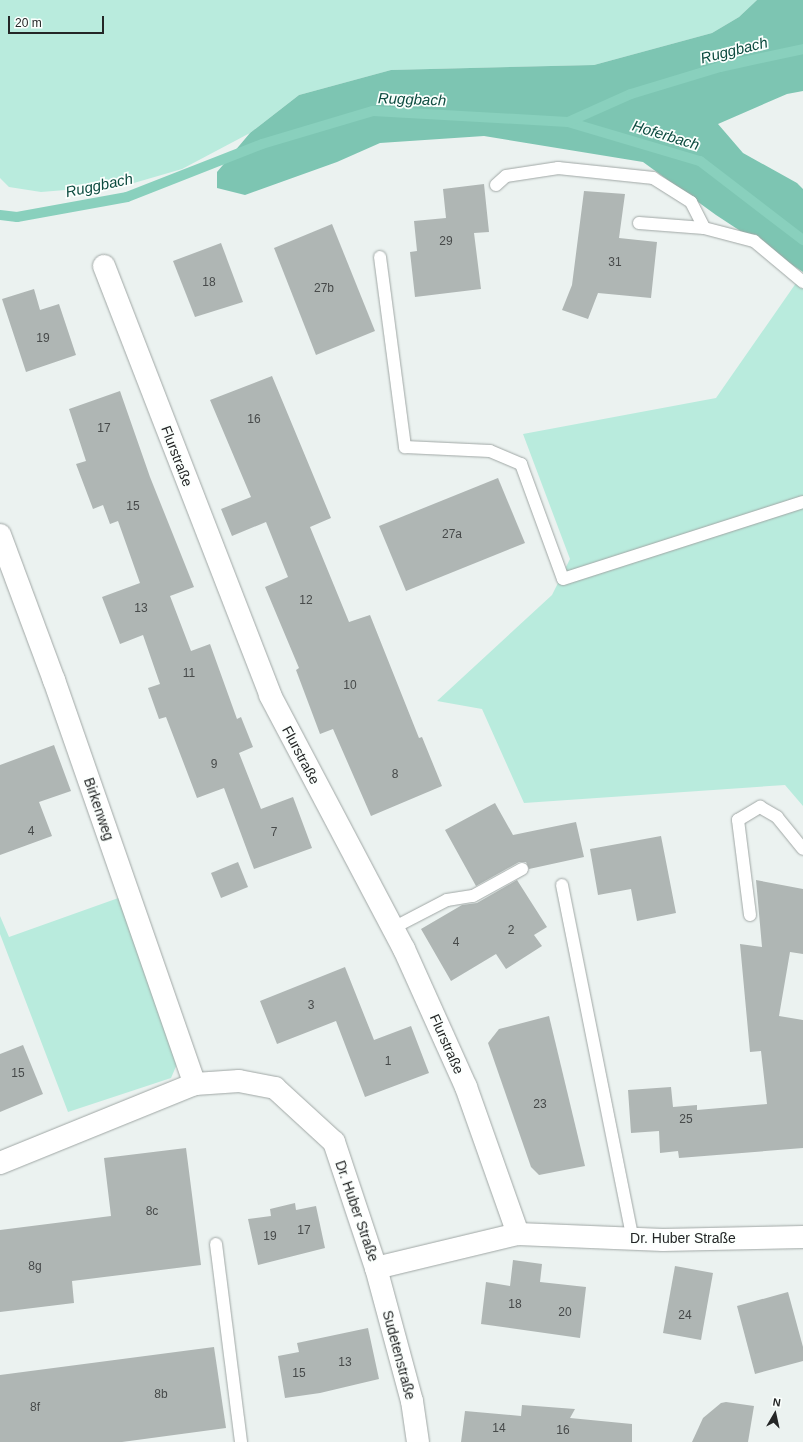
<!DOCTYPE html>
<html>
<head>
<meta charset="utf-8">
<style>
  body { margin:0 }
  #map { position:relative; width:803px; height:1442px; overflow:hidden; background:#ebf2f0; font-family:Arial,sans-serif }
  div>[style] { position:absolute }
  .green>* { inset:0; background:#b9ebdd }
  .forest>* { inset:0; background:#7dc5b2 }
  .stream>* { height:10px; margin:-5px; padding:0 5px; transform-origin:5px; border-radius:5px; background:#89d0bd }
  .building>* { inset:0; background:#afb6b4 }
  .roads { filter:drop-shadow(0 0 1px #a0a7a5) drop-shadow(0 0 1px #a0a7a5) }
  .lane>* { height:12px; margin:-6px; padding:0 6px; transform-origin:6px; border-radius:6px; background:#fff }
  .street>* { height:22px; margin:-11px; padding:0 11px; transform-origin:11px; border-radius:11px; background:#fff }
  span { translate:-50% -50%; white-space:nowrap; text-align:center; line-height:1.15; -webkit-text-stroke:3.5px #fbfffd; paint-order:stroke }
  .number-label { font-size:12px; color:#474a4a }
  .number-label span { -webkit-text-stroke-width:0 }
  .street-label { font-size:14px; color:#242626 }
  .water-label { font-size:15px; color:#0c4b3f; font-style:italic }
  .north { position:absolute; left:755px; top:1394px; width:40px; height:40px; -webkit-text-stroke:3px #fbfffd; paint-order:stroke; rotate:9deg; font-size:11px; font-weight:700; line-height:16px; text-align:center; color:#242626 }
  .north::after { content:''; display:block; margin:auto; width:14px; height:18px; background:#242626; clip-path:polygon(50% 0,100% 100%,50% 72%,0 100%) }
  .scale { position:absolute; left:8px; top:16px; width:96px; height:18px; box-sizing:border-box; border:2px solid #242626; border-top:0; padding-left:5px; font-size:12px; line-height:14px; white-space:nowrap; color:#242626; -webkit-text-stroke:3px #fbfffd; paint-order:stroke }
</style>
</head>
<body>
<div id="map">
  <div class="green">
    <i style="clip-path:polygon(0 0,757px 0,739px 17px,712px 33px,594px 65px,391px 70px,299px 95px,250px 133px,182px 169px,127px 185px,41px 192px,9px 187px,0 178px)"></i>
    <i style="clip-path:polygon(803px 273px,803px 806px,785px 785px,524px 803px,482px 709px,437px 701px,552px 595px,570px 559px,523px 434px,716px 398px)"></i>
    <i style="clip-path:polygon(124px 896px,177px 1064px,171px 1078px,68px 1112px,0 934px,0 916px,9px 937px)"></i>
  </div>
  <div class="forest">
    <i style="clip-path:polygon(757px 0,803px 0,803px 91px,787px 94px,718px 124px,743px 153px,797px 183px,803px 189px,803px 272px,716px 215px,643px 162px,484px 136px,380px 143px,337px 162px,245px 195px,217px 188px,217px 172px,250px 133px,299px 95px,391px 70px,594px 65px,712px 33px,739px 17px)"></i>
  </div>
  <div class="stream">
    <i style="left:568px;top:122px;width:138px;rotate:16.5deg"></i>
    <i style="left:700px;top:161px;width:130px;rotate:37.5deg"></i>
    <i style="left:0;top:215px;width:17px;rotate:7deg"></i>
    <i style="left:17px;top:217px;width:112px;rotate:-10.3deg"></i>
    <i style="left:127px;top:197px;width:145px;rotate:-21.4deg"></i>
    <i style="left:262px;top:144px;width:116px;rotate:-16.6deg"></i>
    <i style="left:373px;top:111px;width:195px;rotate:3.2deg"></i>
    <i style="left:568px;top:122px;width:69px;rotate:-24deg"></i>
    <i style="left:631px;top:94px;width:93px;rotate:-16.9deg"></i>
    <i style="left:720px;top:67px;width:85px;rotate:-12.2deg"></i>
  </div>
  <div class="building">
    <i style="clip-path:polygon(484px 184px,489px 232px,474px 233px,481px 289px,415px 297px,410px 252px,417px 251px,414px 221px,446px 218px,443px 189px)"></i>
    <i style="clip-path:polygon(584px 191px,625px 194px,619px 238px,657px 242px,651px 298px,598px 293px,588px 319px,562px 310px,572px 285px)"></i>
    <i style="clip-path:polygon(332px 224px,375px 331px,316px 355px,274px 248px)"></i>
    <i style="clip-path:polygon(221px 243px,243px 302px,195px 317px,173px 261px)"></i>
    <i style="clip-path:polygon(34px 289px,40px 310px,59px 304px,76px 355px,26px 372px,2px 299px)"></i>
    <i style="clip-path:polygon(272px 376px,331px 518px,310px 527px,349px 622px,370px 615px,419px 738px,422px 737px,442px 786px,371px 816px,333px 729px,320px 734px,296px 670px,299px 668px,265px 587px,288px 577px,266px 522px,232px 536px,221px 509px,251px 497px,210px 400px)"></i>
    <i style="clip-path:polygon(120px 391px,150px 477px,194px 587px,170px 596px,191px 651px,210px 644px,237px 719px,241px 717px,253px 747px,239px 753px,261px 809px,293px 797px,312px 848px,254px 869px,224px 788px,197px 798px,166px 717px,159px 719px,148px 688px,160px 684px,143px 635px,120px 644px,102px 597px,140px 583px,118px 521px,110px 524px,103px 505px,93px 509px,76px 464px,86px 461px,69px 409px)"></i>
    <i style="clip-path:polygon(498px 478px,525px 543px,406px 591px,379px 526px)"></i>
    <i style="clip-path:polygon(54px 745px,71px 791px,39px 802px,52px 836px,0 855px,0 765px)"></i>
    <i style="clip-path:polygon(495px 803px,513px 835px,576px 822px,584px 857px,529px 869px,526px 862px,519px 862px,476px 886px,445px 830px)"></i>
    <i style="clip-path:polygon(661px 836px,676px 913px,637px 921px,631px 889px,598px 895px,590px 849px)"></i>
    <i style="clip-path:polygon(238px 862px,248px 887px,221px 898px,211px 873px)"></i>
    <i style="clip-path:polygon(517px 880px,547px 927px,534px 935px,542px 946px,506px 969px,496px 954px,451px 981px,421px 929px,462px 905px,477px 903px)"></i>
    <i style="clip-path:polygon(756px 880px,803px 889px,803px 954px,790px 952px,779px 1016px,803px 1020px,803px 1148px,679px 1158px,678px 1151px,660px 1153px,659px 1131px,631px 1133px,628px 1090px,671px 1087px,673px 1107px,697px 1105px,697px 1110px,767px 1104px,761px 1051px,750px 1052px,740px 944px,762px 947px)"></i>
    <i style="clip-path:polygon(345px 967px,374px 1040px,411px 1026px,429px 1073px,365px 1097px,336px 1021px,277px 1044px,260px 1001px)"></i>
    <i style="clip-path:polygon(549px 1016px,585px 1166px,539px 1175px,531px 1167px,488px 1043px,499px 1029px)"></i>
    <i style="clip-path:polygon(23px 1045px,43px 1094px,0 1112px,0 1054px)"></i>
    <i style="clip-path:polygon(186px 1148px,201px 1265px,72px 1281px,74px 1303px,0 1312px,0 1230px,111px 1216px,104px 1158px)"></i>
    <i style="clip-path:polygon(295px 1203px,296px 1210px,316px 1206px,325px 1248px,258px 1265px,248px 1219px,271px 1216px,270px 1209px)"></i>
    <i style="clip-path:polygon(513px 1260px,542px 1264px,540px 1282px,586px 1287px,580px 1338px,481px 1324px,486px 1282px,510px 1286px)"></i>
    <i style="clip-path:polygon(675px 1266px,713px 1273px,701px 1340px,663px 1333px)"></i>
    <i style="clip-path:polygon(788px 1292px,803px 1347px,803px 1361px,755px 1374px,737px 1306px)"></i>
    <i style="clip-path:polygon(368px 1328px,379px 1379px,320px 1393px,285px 1398px,278px 1356px,299px 1352px,297px 1343px)"></i>
    <i style="clip-path:polygon(214px 1347px,226px 1428px,122px 1442px,0 1442px,0 1375px)"></i>
    <i style="clip-path:polygon(726px 1402px,754px 1406px,748px 1442px,692px 1442px,703px 1418px,721px 1403px)"></i>
    <i style="clip-path:polygon(522px 1405px,575px 1409px,570px 1418px,632px 1424px,632px 1442px,461px 1442px,465px 1411px,521px 1416px)"></i>
  </div>
  <div class="roads">
    <div class="lane">
      <i style="left:496px;top:185px;width:13px;rotate:-42deg"></i>
      <i style="left:506px;top:176px;width:53px;rotate:-8.7deg"></i>
      <i style="left:558px;top:168px;width:96px;rotate:6deg"></i>
      <i style="left:653px;top:178px;width:45px;rotate:32.3deg"></i>
      <i style="left:691px;top:202px;width:29px;rotate:63deg"></i>
      <i style="left:639px;top:223px;width:65px;rotate:4.4deg"></i>
      <i style="left:704px;top:228px;width:52px;rotate:14.6deg"></i>
      <i style="left:754px;top:241px;width:64px;rotate:39.9deg"></i>
      <i style="left:380px;top:257px;width:192px;rotate:82.5deg"></i>
      <i style="left:405px;top:447px;width:85px;rotate:2.7deg"></i>
      <i style="left:490px;top:451px;width:34px;rotate:23deg"></i>
      <i style="left:521px;top:464px;width:122px;rotate:69.9deg"></i>
      <i style="left:563px;top:579px;width:252px;rotate:-17.8deg"></i>
      <i style="left:562px;top:885px;width:361px;rotate:78.7deg"></i>
      <i style="left:750px;top:915px;width:96px;rotate:-97.2deg"></i>
      <i style="left:738px;top:820px;width:26px;rotate:-31deg"></i>
      <i style="left:760px;top:807px;width:20px;rotate:30deg"></i>
      <i style="left:777px;top:817px;width:41px;rotate:50.9deg"></i>
      <i style="left:393px;top:928px;width:61px;rotate:-27.4deg"></i>
      <i style="left:447px;top:900px;width:26px;rotate:-9deg"></i>
      <i style="left:473px;top:896px;width:56px;rotate:-28.9deg"></i>
      <i style="left:216px;top:1244px;width:200px;rotate:82.8deg"></i>
    </div>
    <div class="street">
      <i style="left:104px;top:266px;width:460px;rotate:68.8deg"></i>
      <i style="left:270px;top:695px;width:287px;rotate:62.2deg"></i>
      <i style="left:404px;top:949px;width:151px;rotate:65.8deg"></i>
      <i style="left:466px;top:1087px;width:156px;rotate:70.5deg"></i>
      <i style="left:0;top:535px;width:155px;rotate:69.6deg"></i>
      <i style="left:54px;top:680px;width:428px;rotate:70.8deg"></i>
      <i style="left:0;top:1163px;width:210px;rotate:-22.1deg"></i>
      <i style="left:195px;top:1084px;width:44px;rotate:-3.9deg"></i>
      <i style="left:239px;top:1081px;width:37px;rotate:11deg"></i>
      <i style="left:275px;top:1088px;width:80px;rotate:42.5deg"></i>
      <i style="left:334px;top:1142px;width:133px;rotate:71.6deg"></i>
      <i style="left:376px;top:1268px;width:146px;rotate:-13.5deg"></i>
      <i style="left:518px;top:1234px;width:145px;rotate:2.4deg"></i>
      <i style="left:663px;top:1240px;width:140px;rotate:-1.2deg"></i>
      <i style="left:376px;top:1268px;width:138px;rotate:74.9deg"></i>
      <i style="left:412px;top:1401px;width:41px;rotate:81.7deg"></i>
    </div>
  </div>
  <div class="number-label">
    <span style="left:446px;top:242px">29</span>
    <span style="left:615px;top:263px">31</span>
    <span style="left:209px;top:283px">18</span>
    <span style="left:324px;top:289px">27b</span>
    <span style="left:43px;top:339px">19</span>
    <span style="left:254px;top:420px">16</span>
    <span style="left:104px;top:429px">17</span>
    <span style="left:133px;top:507px">15</span>
    <span style="left:452px;top:535px">27a</span>
    <span style="left:306px;top:601px">12</span>
    <span style="left:141px;top:609px">13</span>
    <span style="left:189px;top:674px">11</span>
    <span style="left:350px;top:686px">10</span>
    <span style="left:214px;top:765px">9</span>
    <span style="left:395px;top:775px">8</span>
    <span style="left:31px;top:832px">4</span>
    <span style="left:274px;top:833px">7</span>
    <span style="left:511px;top:931px">2</span>
    <span style="left:456px;top:943px">4</span>
    <span style="left:311px;top:1006px">3</span>
    <span style="left:388px;top:1062px">1</span>
    <span style="left:18px;top:1074px">15</span>
    <span style="left:540px;top:1105px">23</span>
    <span style="left:686px;top:1120px">25</span>
    <span style="left:152px;top:1212px">8c</span>
    <span style="left:304px;top:1231px">17</span>
    <span style="left:270px;top:1237px">19</span>
    <span style="left:35px;top:1267px">8g</span>
    <span style="left:515px;top:1305px">18</span>
    <span style="left:565px;top:1313px">20</span>
    <span style="left:685px;top:1316px">24</span>
    <span style="left:345px;top:1363px">13</span>
    <span style="left:299px;top:1374px">15</span>
    <span style="left:161px;top:1395px">8b</span>
    <span style="left:35px;top:1408px">8f</span>
    <span style="left:499px;top:1429px">14</span>
    <span style="left:563px;top:1431px">16</span>
  </div>
  <div class="street-label">
    <span style="left:177px;top:456px;rotate:69deg">Flurstraße</span>
    <span style="left:301px;top:755px;rotate:62deg">Flurstraße</span>
    <span style="left:99px;top:809px;rotate:71deg">Birkenweg</span>
    <span style="left:447px;top:1044px;rotate:66deg">Flurstraße</span>
    <span style="left:357px;top:1211px;rotate:71deg">Dr. Huber Straße</span>
    <span style="left:683px;top:1238px">Dr. Huber Straße</span>
    <span style="left:399px;top:1355px;rotate:75deg">Sudetenstraße</span>
  </div>
  <div class="water-label">
    <span style="left:734px;top:50px;rotate:-14deg">Ruggbach</span>
    <span style="left:412px;top:99px;rotate:2deg">Ruggbach</span>
    <span style="left:666px;top:135px;rotate:17deg">Hoferbach</span>
    <span style="left:99px;top:185px;rotate:-12deg">Ruggbach</span>
  </div>
  <div class="north">N</div>
  <div class="scale">20 m</div>
</div>
</body>
</html>
